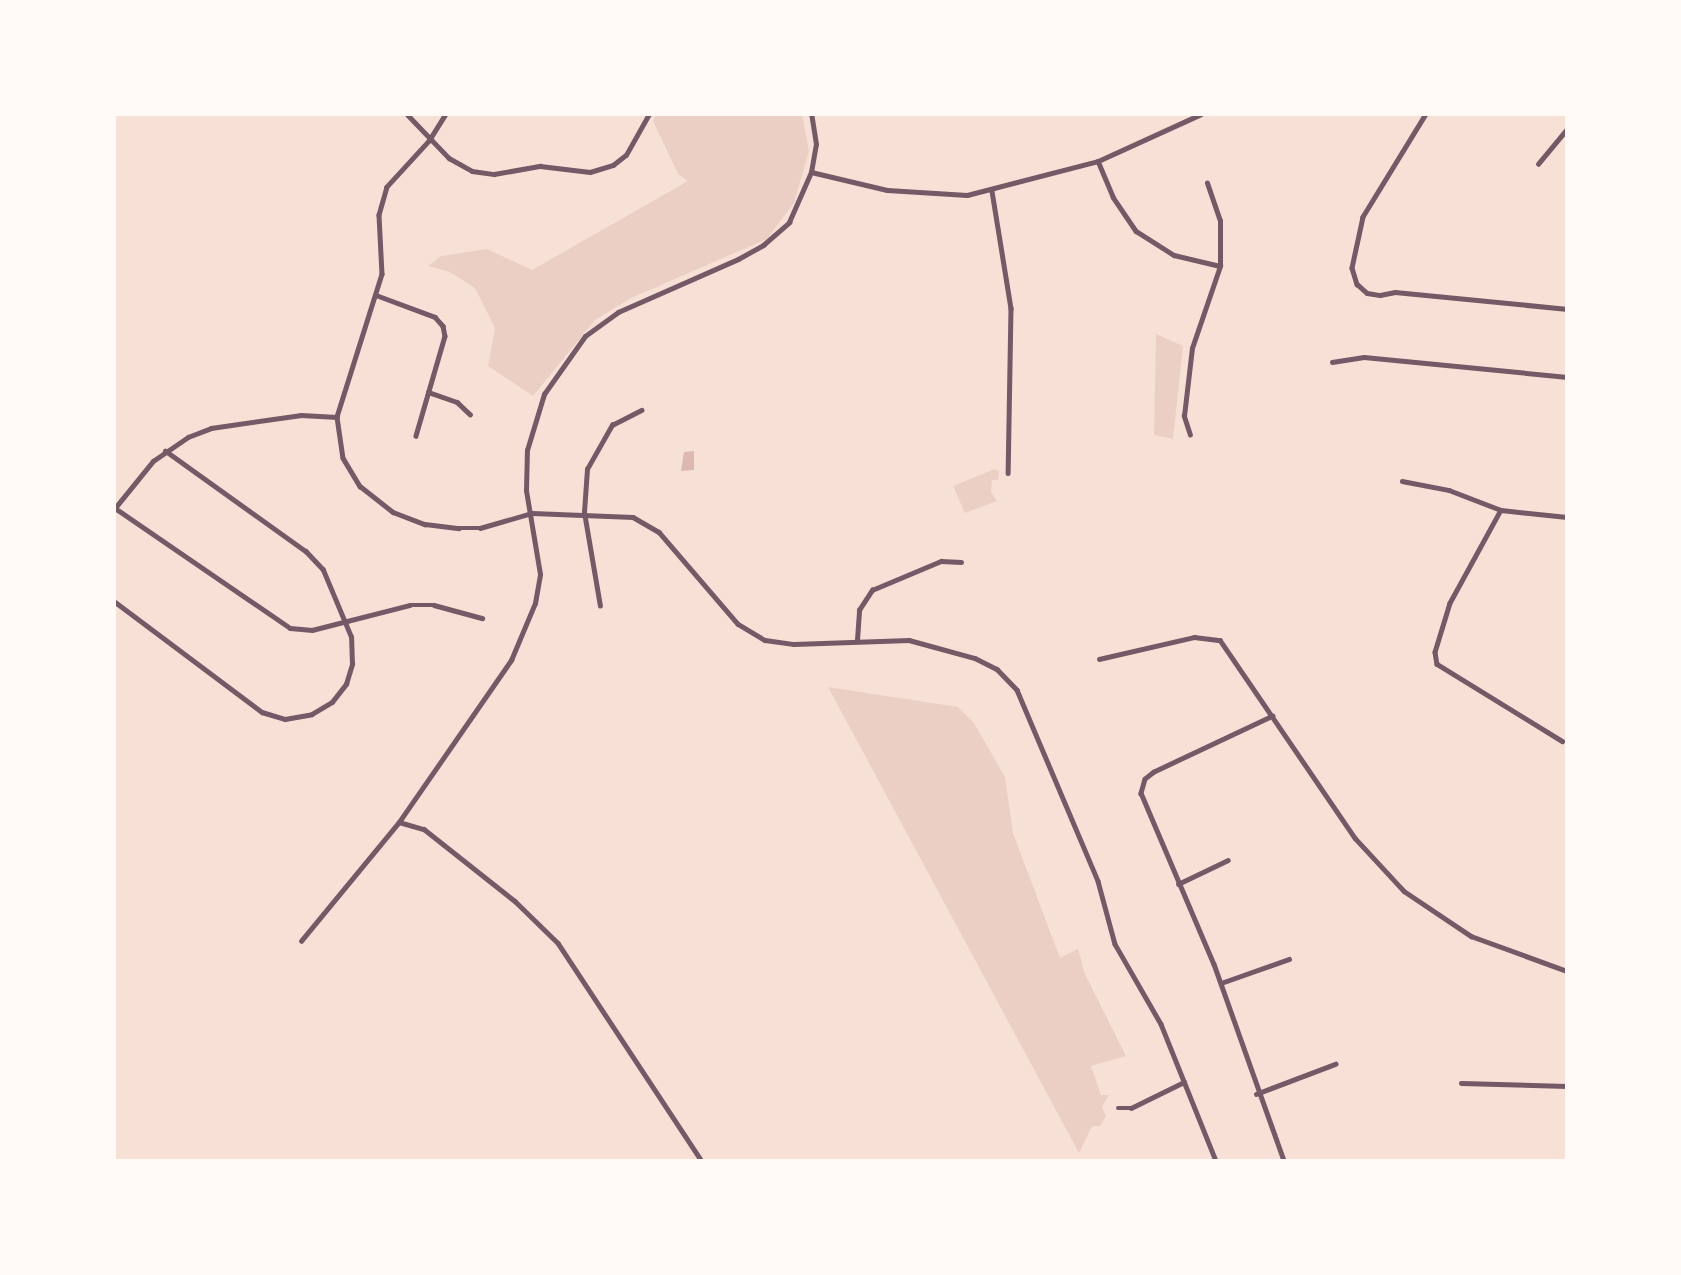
<!DOCTYPE html>
<html>
<head>
<meta charset="utf-8">
<style>
  body { margin:0 }
  #map { position:relative; width:1681px; height:1275px; overflow:hidden; background:#f7e1d7; font-family:Rubik,sans-serif }
  div>[style] { position:absolute }
  .green>* { inset:0; background:#ebcfc5 }
  .water>* { inset:0; background:#dcb8b0 }
  .minor>* { height:4.5px; margin:-2.25px; padding:0 2.25px; transform-origin:2.25px; border-radius:2.25px; background:#755966 }
  .tertiary>* { height:5px; margin:-2.5px; padding:0 2.5px; transform-origin:2.5px; border-radius:2.5px; background:#755966 }
  span { translate:-50% -50%; white-space:nowrap; text-align:center; line-height:1.15; -webkit-text-stroke:6px #fffaf5; paint-order:stroke }
  .frame { position:absolute; inset:0; border:116px solid #fffaf5; pointer-events:none }
</style>
</head>
<body>
<div id="map">
  <div class="green">
    <i style="clip-path:polygon(656px 114px,802px 114px,809px 151px,794px 203px,767px 239px,631px 298px,595px 320px,533px 396px,488px 366px,495px 328px,475px 288px,450px 272px,428px 266px,441px 256px,487px 249px,532px 270px,688px 181px,678px 174px,653px 121px)"></i>
    <i style="clip-path:polygon(1156px 334px,1183px 346px,1173px 439px,1154px 435px)"></i>
    <i style="clip-path:polygon(995px 469px,999px 471px,998px 480px,992px 480px,991px 492px,997px 501px,965px 513px,953px 486px)"></i>
    <i style="clip-path:polygon(828px 687px,958px 707px,974px 723px,1005px 777px,1013px 833px,1060px 958px,1078px 949px,1085px 974px,1126px 1056px,1091px 1066px,1101px 1095px,1109px 1095px,1102px 1107px,1106px 1116px,1100px 1126px,1092px 1126px,1079px 1153px)"></i>
  </div>
  <div class="water">
    <i style="clip-path:polygon(694px 451px,694px 470px,681px 471px,684px 452px)"></i>
  </div>
  <div class="minor">
    <i style="left:407px;top:114px;width:61px;rotate:46.3deg"></i>
    <i style="left:449px;top:158px;width:26px;rotate:29deg"></i>
    <i style="left:472px;top:171px;width:22px;rotate:8deg"></i>
    <i style="left:494px;top:174px;width:47px;rotate:-9.9deg"></i>
    <i style="left:540px;top:166px;width:50px;rotate:6.8deg"></i>
    <i style="left:590px;top:172px;width:24px;rotate:-17deg"></i>
    <i style="left:613px;top:165px;width:16px;rotate:-38deg"></i>
    <i style="left:626px;top:155px;width:47px;rotate:-60.7deg"></i>
    <i style="left:446px;top:114px;width:31px;rotate:122deg"></i>
    <i style="left:430px;top:140px;width:64px;rotate:132.5deg"></i>
    <i style="left:387px;top:187px;width:29px;rotate:106deg"></i>
    <i style="left:379px;top:215px;width:59px;rotate:87.1deg"></i>
    <i style="left:382px;top:274px;width:150px;rotate:107.5deg"></i>
    <i style="left:337px;top:417px;width:41px;rotate:81.7deg"></i>
    <i style="left:343px;top:458px;width:33px;rotate:59deg"></i>
    <i style="left:360px;top:486px;width:42px;rotate:38.2deg"></i>
    <i style="left:393px;top:512px;width:34px;rotate:21deg"></i>
    <i style="left:425px;top:524px;width:34px;rotate:7deg"></i>
    <i style="left:459px;top:528px;width:21px"></i>
    <i style="left:480px;top:528px;width:54px;rotate:-16.1deg"></i>
    <i style="left:532px;top:513px;width:101px;rotate:2.3deg"></i>
    <i style="left:633px;top:517px;width:30px;rotate:30deg"></i>
    <i style="left:659px;top:532px;width:121px;rotate:49.3deg"></i>
    <i style="left:738px;top:624px;width:31px;rotate:31deg"></i>
    <i style="left:765px;top:640px;width:29px;rotate:8deg"></i>
    <i style="left:794px;top:644px;width:115px;rotate:-2deg"></i>
    <i style="left:909px;top:640px;width:68px;rotate:15.3deg"></i>
    <i style="left:975px;top:658px;width:25px;rotate:27deg"></i>
    <i style="left:997px;top:669px;width:29px;rotate:46deg"></i>
    <i style="left:1017px;top:690px;width:207px;rotate:67deg"></i>
    <i style="left:1098px;top:881px;width:65px;rotate:74.9deg"></i>
    <i style="left:1115px;top:944px;width:92px;rotate:60.1deg"></i>
    <i style="left:1161px;top:1024px;width:148px;rotate:68.1deg"></i>
    <i style="left:1426px;top:114px;width:121px;rotate:121.5deg"></i>
    <i style="left:1363px;top:217px;width:52px;rotate:102.2deg"></i>
    <i style="left:1352px;top:268px;width:17px;rotate:73deg"></i>
    <i style="left:1357px;top:284px;width:13px;rotate:42deg"></i>
    <i style="left:1367px;top:293px;width:13px;rotate:9deg"></i>
    <i style="left:1380px;top:295px;width:15px;rotate:-11deg"></i>
    <i style="left:1395px;top:292px;width:173px;rotate:5.6deg"></i>
    <i style="left:1098px;top:161px;width:39px;rotate:67deg"></i>
    <i style="left:1113px;top:197px;width:41px;rotate:55.9deg"></i>
    <i style="left:1136px;top:231px;width:45px;rotate:32.3deg"></i>
    <i style="left:1174px;top:255px;width:47px;rotate:13.4deg"></i>
    <i style="left:1538px;top:164px;width:45px;rotate:-50.4deg"></i>
    <i style="left:992px;top:191px;width:119px;rotate:80.8deg"></i>
    <i style="left:1011px;top:308px;width:165px;rotate:91deg"></i>
    <i style="left:376px;top:295px;width:63px;rotate:20.4deg"></i>
    <i style="left:435px;top:317px;width:12px;rotate:48deg"></i>
    <i style="left:443px;top:326px;width:10px;rotate:79deg"></i>
    <i style="left:445px;top:336px;width:104px;rotate:106.2deg"></i>
    <i style="left:1332px;top:362px;width:32px;rotate:-9deg"></i>
    <i style="left:1364px;top:357px;width:204px;rotate:5.6deg"></i>
    <i style="left:428px;top:392px;width:31px;rotate:19deg"></i>
    <i style="left:457px;top:402px;width:18px;rotate:43deg"></i>
    <i style="left:1190px;top:435px;width:20px;rotate:-108deg"></i>
    <i style="left:1184px;top:416px;width:68px;rotate:-83.3deg"></i>
    <i style="left:1192px;top:348px;width:87px;rotate:-71.1deg"></i>
    <i style="left:1220px;top:266px;width:45px;rotate:-90deg"></i>
    <i style="left:1220px;top:221px;width:40px;rotate:-108.9deg"></i>
    <i style="left:1402px;top:481px;width:48px;rotate:10.8deg"></i>
    <i style="left:1449px;top:490px;width:56px;rotate:21deg"></i>
    <i style="left:1501px;top:510px;width:66px;rotate:6.1deg"></i>
    <i style="left:115px;top:508px;width:212px;rotate:34.4deg"></i>
    <i style="left:290px;top:628px;width:22px;rotate:5deg"></i>
    <i style="left:312px;top:630px;width:101px;rotate:-14.3deg"></i>
    <i style="left:410px;top:605px;width:24px"></i>
    <i style="left:434px;top:605px;width:50px;rotate:15.2deg"></i>
    <i style="left:115px;top:508px;width:60px;rotate:-51deg"></i>
    <i style="left:153px;top:461px;width:42px;rotate:-34.4deg"></i>
    <i style="left:188px;top:437px;width:25px;rotate:-21deg"></i>
    <i style="left:211px;top:428px;width:91px;rotate:-8.2deg"></i>
    <i style="left:301px;top:415px;width:36px;rotate:3deg"></i>
    <i style="left:1501px;top:510px;width:106px;rotate:118.7deg"></i>
    <i style="left:1450px;top:603px;width:51px;rotate:107deg"></i>
    <i style="left:1435px;top:652px;width:12px;rotate:81deg"></i>
    <i style="left:1437px;top:664px;width:147px;rotate:31.6deg"></i>
    <i style="left:114px;top:601px;width:185px;rotate:36.9deg"></i>
    <i style="left:262px;top:712px;width:24px;rotate:17deg"></i>
    <i style="left:285px;top:719px;width:27px;rotate:-10deg"></i>
    <i style="left:312px;top:714px;width:23px;rotate:-31deg"></i>
    <i style="left:332px;top:702px;width:23px;rotate:-52deg"></i>
    <i style="left:346px;top:684px;width:21px;rotate:-73deg"></i>
    <i style="left:352px;top:664px;width:27px;rotate:-92deg"></i>
    <i style="left:351px;top:637px;width:73px;rotate:-112.7deg"></i>
    <i style="left:323px;top:570px;width:25px;rotate:-133deg"></i>
    <i style="left:306px;top:552px;width:173px;rotate:-144.4deg"></i>
    <i style="left:600px;top:606px;width:95px;rotate:-99.7deg"></i>
    <i style="left:584px;top:512px;width:43px;rotate:-86deg"></i>
    <i style="left:587px;top:469px;width:51px;rotate:-60.4deg"></i>
    <i style="left:612px;top:425px;width:33px;rotate:-27deg"></i>
    <i style="left:857px;top:640px;width:30px;rotate:-86deg"></i>
    <i style="left:859px;top:610px;width:24px;rotate:-57deg"></i>
    <i style="left:872px;top:590px;width:75px;rotate:-22.8deg"></i>
    <i style="left:941px;top:561px;width:20px;rotate:3deg"></i>
    <i style="left:1099px;top:659px;width:98px;rotate:-13deg"></i>
    <i style="left:1194px;top:637px;width:26px;rotate:7deg"></i>
    <i style="left:1220px;top:640px;width:240px;rotate:55.7deg"></i>
    <i style="left:1355px;top:838px;width:72px;rotate:47.2deg"></i>
    <i style="left:1404px;top:891px;width:81px;rotate:33.9deg"></i>
    <i style="left:1471px;top:936px;width:102px;rotate:20deg"></i>
    <i style="left:1273px;top:716px;width:132px;rotate:154.8deg"></i>
    <i style="left:1154px;top:772px;width:11px;rotate:142deg"></i>
    <i style="left:1145px;top:779px;width:15px;rotate:106deg"></i>
    <i style="left:1141px;top:793px;width:186px;rotate:66.9deg"></i>
    <i style="left:1214px;top:964px;width:209px;rotate:70.4deg"></i>
    <i style="left:399px;top:822px;width:197px;rotate:-55.3deg"></i>
    <i style="left:1178px;top:884px;width:55px;rotate:-25.6deg"></i>
    <i style="left:301px;top:941px;width:154px;rotate:-50.5deg"></i>
    <i style="left:399px;top:822px;width:26px;rotate:16deg"></i>
    <i style="left:424px;top:829px;width:116px;rotate:38.4deg"></i>
    <i style="left:515px;top:901px;width:60px;rotate:44.3deg"></i>
    <i style="left:558px;top:943px;width:261px;rotate:56.6deg"></i>
    <i style="left:1221px;top:983px;width:72px;rotate:-19.4deg"></i>
    <i style="left:1461px;top:1083px;width:106px;rotate:1.6deg"></i>
    <i style="left:1256px;top:1094px;width:85px;rotate:-20.8deg"></i>
    <i style="left:1118px;top:1108px;width:13px"></i>
    <i style="left:1131px;top:1108px;width:59px;rotate:-26.1deg"></i>
  </div>
  <div class="tertiary">
    <i style="left:811px;top:172px;width:78px;rotate:13.3deg"></i>
    <i style="left:887px;top:190px;width:80px;rotate:3.6deg"></i>
    <i style="left:967px;top:195px;width:135px;rotate:-14.5deg"></i>
    <i style="left:1098px;top:161px;width:113px;rotate:-24.5deg"></i>
    <i style="left:511px;top:660px;width:62px;rotate:-67.2deg"></i>
    <i style="left:535px;top:603px;width:29px;rotate:-80deg"></i>
    <i style="left:540px;top:574px;width:85px;rotate:-99.5deg"></i>
    <i style="left:526px;top:490px;width:40px;rotate:-88.6deg"></i>
    <i style="left:527px;top:450px;width:59px;rotate:-73.1deg"></i>
    <i style="left:544px;top:394px;width:71px;rotate:-54.7deg"></i>
    <i style="left:585px;top:336px;width:41px;rotate:-36deg"></i>
    <i style="left:618px;top:312px;width:131px;rotate:-23.8deg"></i>
    <i style="left:738px;top:259px;width:29px;rotate:-29deg"></i>
    <i style="left:763px;top:245px;width:35px;rotate:-41deg"></i>
    <i style="left:789px;top:222px;width:55px;rotate:-66.3deg"></i>
    <i style="left:811px;top:172px;width:28px;rotate:-80deg"></i>
    <i style="left:816px;top:144px;width:30px;rotate:-99deg"></i>
  </div>
  <div class="frame"></div>
</div>
</body>
</html>
